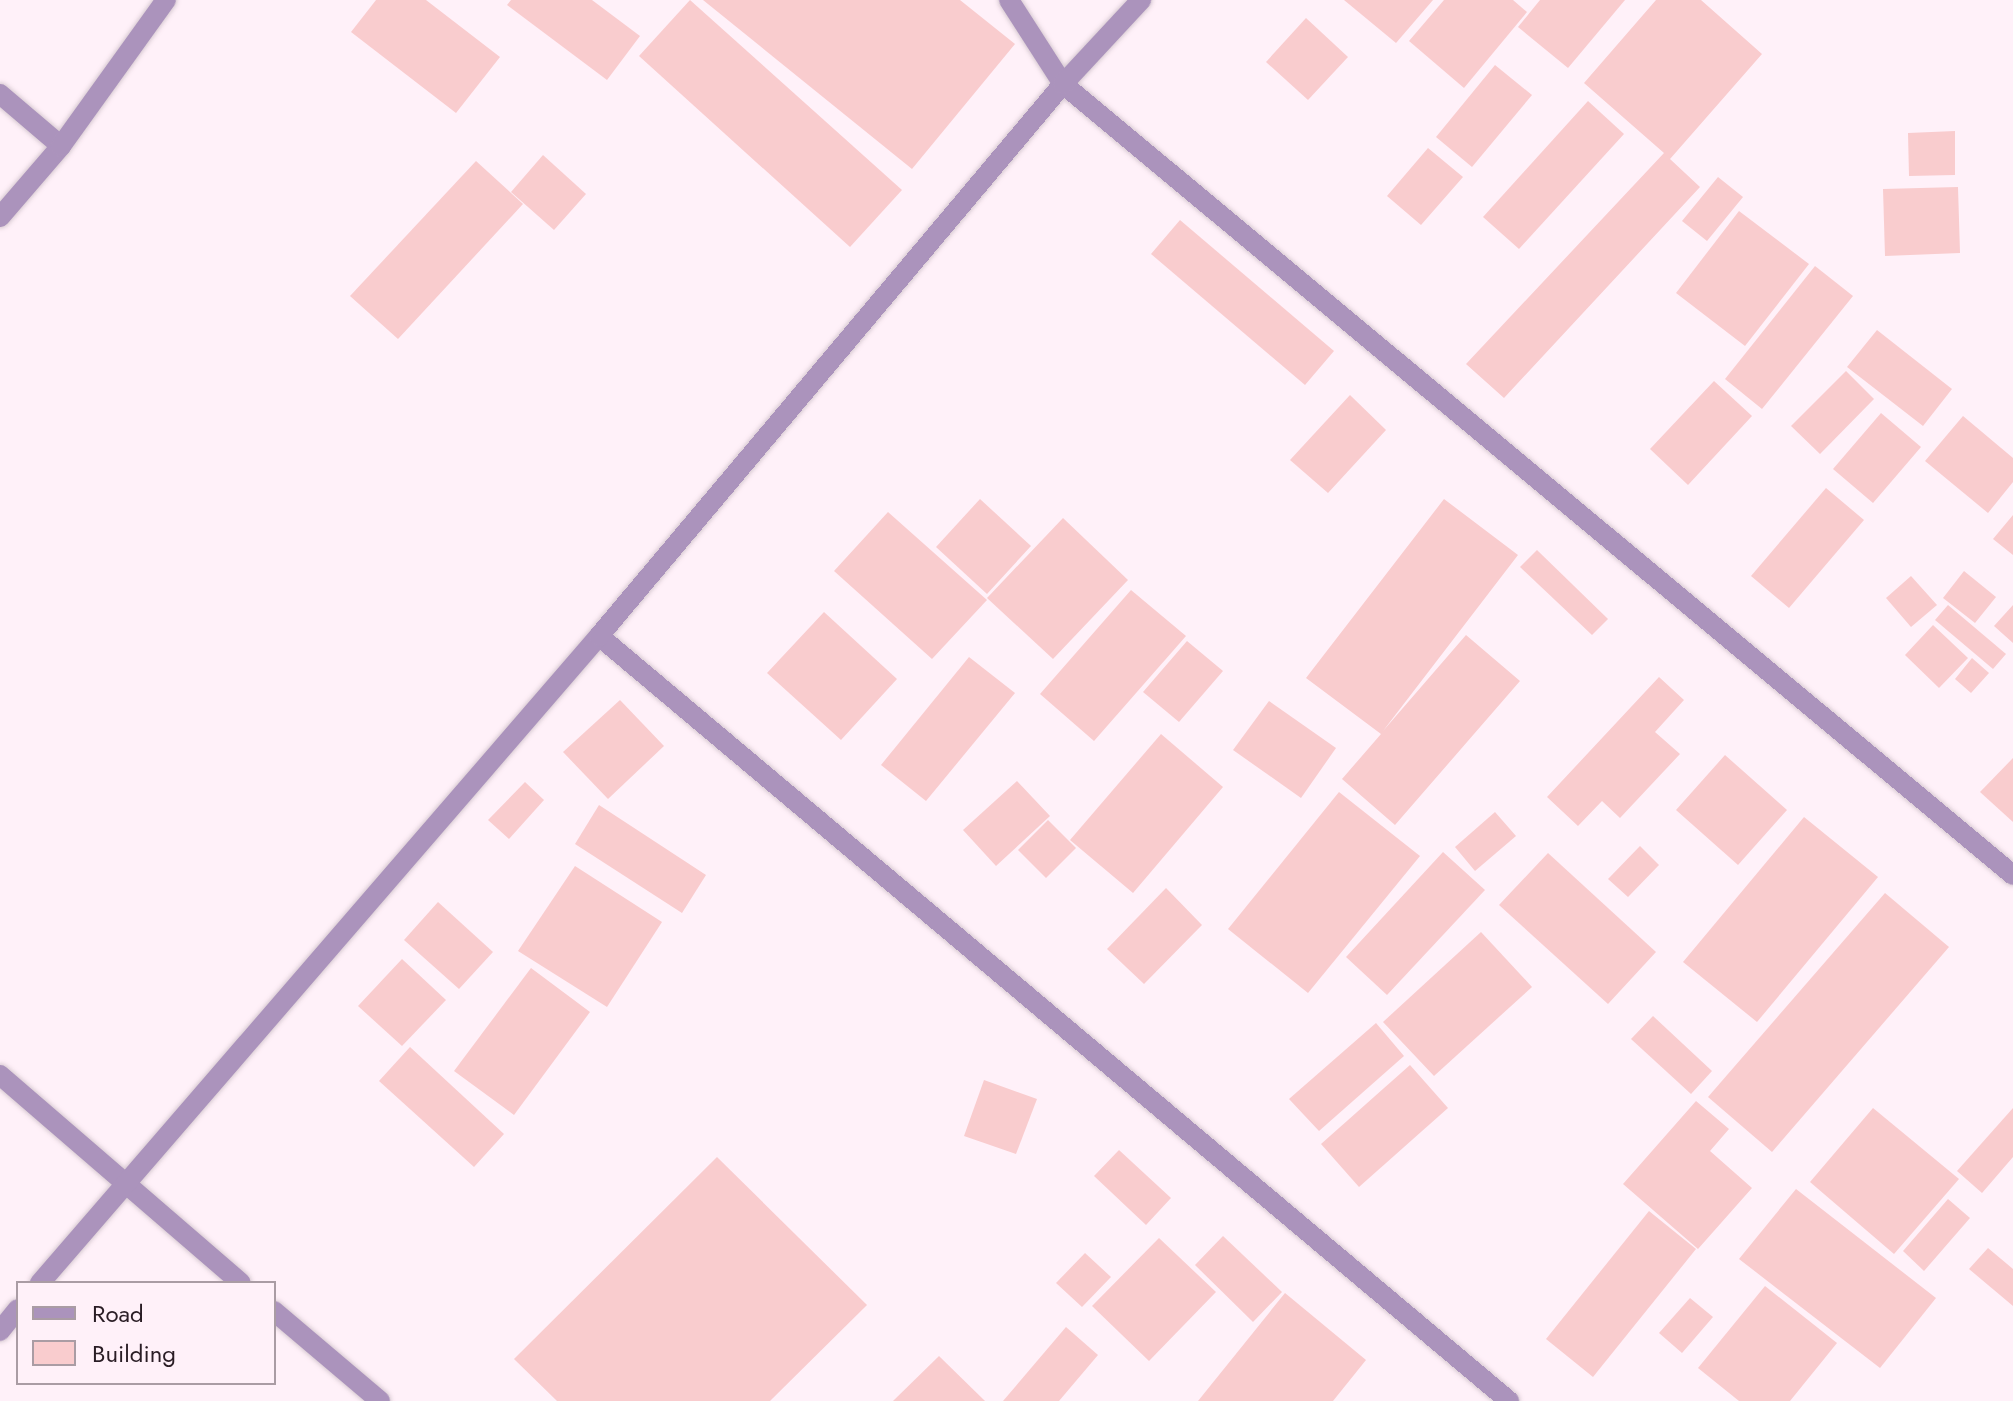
<!DOCTYPE html>
<html>
<head>
<meta charset="utf-8">
<style>
  body { margin:0 }
  #map { position:relative; width:2013px; height:1401px; overflow:hidden; background:#fff1f9; font-family:Jost,sans-serif }
  div>[style] { position:absolute }
  .building>* { inset:0; background:#f9ccce }
  .roads { filter:drop-shadow(0 0 2px #d9cbd3) drop-shadow(0 0 2px #d9cbd3) }
  .minor>* { height:20px; margin:-10px; padding:0 10px; transform-origin:10px; border-radius:10px; background:#ab93bc }
  span { translate:-50% -50%; white-space:nowrap; text-align:center; line-height:1.15; -webkit-text-stroke:8px #fff1f9; paint-order:stroke }
  .legend { position:absolute; left:16px; top:1281px; width:260px; height:104px; box-sizing:border-box; background:#fff1f9; border:2px solid #aa9ca4; margin:0; padding:10px 14px; list-style:none; font-size:24px; color:#2a1d25 }
  .legend li { display:flex; align-items:center; gap:16px; height:40px }
  .legend b { width:40px; border:2px solid #aa9ca4 }
</style>
</head>
<body>
<div id="map">
  <div class="building">
    <i style="clip-path:polygon(376px 0,426px 0,500px 57px,456px 113px,351px 32px)"></i>
    <i style="clip-path:polygon(511px 0,592px 0,640px 36px,607px 80px,507px 5px)"></i>
    <i style="clip-path:polygon(690px 0,902px 190px,850px 247px,639px 56px)"></i>
    <i style="clip-path:polygon(703px 0,960px 0,1015px 44px,912px 169px)"></i>
    <i style="clip-path:polygon(1344px 0,1433px 0,1396px 43px)"></i>
    <i style="clip-path:polygon(1444px 0,1513px 0,1527px 12px,1464px 88px,1409px 41px)"></i>
    <i style="clip-path:polygon(1540px 0,1625px 0,1568px 68px,1518px 27px)"></i>
    <i style="clip-path:polygon(1656px 0,1701px 0,1762px 54px,1670px 159px,1700px 187px,1504px 398px,1466px 364px,1664px 153px,1584px 83px)"></i>
    <i style="clip-path:polygon(1306px 18px,1348px 57px,1308px 100px,1266px 62px)"></i>
    <i style="clip-path:polygon(1495px 65px,1532px 95px,1472px 167px,1436px 137px)"></i>
    <i style="clip-path:polygon(1588px 101px,1624px 134px,1519px 249px,1483px 217px)"></i>
    <i style="clip-path:polygon(1955px 131px,1955px 175px,1909px 176px,1908px 133px)"></i>
    <i style="clip-path:polygon(1428px 148px,1463px 177px,1421px 225px,1387px 196px)"></i>
    <i style="clip-path:polygon(543px 155px,586px 194px,554px 230px,511px 192px)"></i>
    <i style="clip-path:polygon(476px 161px,523px 204px,398px 339px,350px 296px)"></i>
    <i style="clip-path:polygon(1718px 177px,1743px 197px,1707px 241px,1682px 221px)"></i>
    <i style="clip-path:polygon(1958px 187px,1960px 253px,1885px 256px,1883px 189px)"></i>
    <i style="clip-path:polygon(1739px 211px,1809px 264px,1745px 346px,1676px 293px)"></i>
    <i style="clip-path:polygon(1180px 220px,1334px 351px,1305px 385px,1151px 254px)"></i>
    <i style="clip-path:polygon(1815px 266px,1853px 296px,1762px 409px,1725px 379px)"></i>
    <i style="clip-path:polygon(1877px 330px,1952px 389px,1923px 426px,1847px 367px)"></i>
    <i style="clip-path:polygon(1846px 371px,1874px 399px,1820px 454px,1791px 426px)"></i>
    <i style="clip-path:polygon(1714px 381px,1752px 416px,1688px 485px,1650px 449px)"></i>
    <i style="clip-path:polygon(1350px 395px,1386px 430px,1328px 493px,1290px 460px)"></i>
    <i style="clip-path:polygon(1881px 413px,1921px 447px,1873px 503px,1833px 469px)"></i>
    <i style="clip-path:polygon(1963px 416px,2013px 458px,2013px 482px,1988px 513px,1925px 461px)"></i>
    <i style="clip-path:polygon(1826px 488px,1864px 520px,1789px 608px,1751px 576px)"></i>
    <i style="clip-path:polygon(980px 499px,1031px 546px,987px 594px,936px 547px)"></i>
    <i style="clip-path:polygon(1444px 499px,1518px 555px,1383px 731px,1466px 635px,1520px 681px,1395px 825px,1342px 779px,1381px 734px,1306px 678px)"></i>
    <i style="clip-path:polygon(888px 512px,987px 600px,932px 659px,834px 571px)"></i>
    <i style="clip-path:polygon(2013px 515px,2013px 555px,1993px 539px)"></i>
    <i style="clip-path:polygon(1063px 518px,1128px 580px,1053px 659px,987px 598px)"></i>
    <i style="clip-path:polygon(1537px 550px,1608px 619px,1592px 635px,1520px 567px)"></i>
    <i style="clip-path:polygon(1964px 571px,1996px 597px,1975px 623px,1943px 598px)"></i>
    <i style="clip-path:polygon(1911px 576px,1937px 605px,1911px 627px,1886px 598px)"></i>
    <i style="clip-path:polygon(1131px 590px,1186px 636px,1094px 741px,1040px 694px)"></i>
    <i style="clip-path:polygon(1948px 605px,2006px 654px,1993px 669px,1935px 620px)"></i>
    <i style="clip-path:polygon(2013px 605px,2013px 643px,1994px 626px)"></i>
    <i style="clip-path:polygon(824px 612px,897px 679px,841px 740px,767px 673px)"></i>
    <i style="clip-path:polygon(1933px 625px,1968px 658px,1939px 688px,1905px 655px)"></i>
    <i style="clip-path:polygon(1187px 641px,1223px 671px,1179px 722px,1143px 692px)"></i>
    <i style="clip-path:polygon(969px 657px,1015px 693px,926px 801px,881px 765px)"></i>
    <i style="clip-path:polygon(1972px 658px,1989px 673px,1971px 693px,1955px 679px)"></i>
    <i style="clip-path:polygon(1659px 677px,1684px 700px,1655px 732px,1680px 754px,1620px 818px,1602px 801px,1578px 826px,1547px 797px)"></i>
    <i style="clip-path:polygon(620px 700px,664px 746px,608px 799px,563px 752px)"></i>
    <i style="clip-path:polygon(1269px 701px,1336px 748px,1301px 798px,1233px 750px)"></i>
    <i style="clip-path:polygon(1161px 734px,1223px 787px,1133px 893px,1070px 840px)"></i>
    <i style="clip-path:polygon(1725px 755px,1787px 810px,1738px 865px,1676px 810px)"></i>
    <i style="clip-path:polygon(2013px 758px,2013px 822px,1980px 792px)"></i>
    <i style="clip-path:polygon(1017px 781px,1050px 816px,996px 866px,963px 830px)"></i>
    <i style="clip-path:polygon(525px 782px,544px 800px,509px 839px,488px 820px)"></i>
    <i style="clip-path:polygon(1339px 792px,1420px 856px,1308px 993px,1228px 929px)"></i>
    <i style="clip-path:polygon(599px 805px,706px 875px,682px 913px,575px 844px)"></i>
    <i style="clip-path:polygon(1495px 812px,1516px 836px,1475px 871px,1455px 847px)"></i>
    <i style="clip-path:polygon(1804px 817px,1878px 877px,1757px 1022px,1683px 962px)"></i>
    <i style="clip-path:polygon(1048px 820px,1076px 848px,1046px 878px,1018px 850px)"></i>
    <i style="clip-path:polygon(1640px 846px,1659px 865px,1628px 897px,1608px 879px)"></i>
    <i style="clip-path:polygon(1443px 852px,1485px 890px,1387px 995px,1346px 957px)"></i>
    <i style="clip-path:polygon(1548px 853px,1656px 952px,1608px 1004px,1499px 905px)"></i>
    <i style="clip-path:polygon(575px 866px,662px 922px,607px 1007px,518px 951px)"></i>
    <i style="clip-path:polygon(1166px 888px,1202px 925px,1144px 984px,1107px 949px)"></i>
    <i style="clip-path:polygon(1885px 893px,1949px 947px,1772px 1152px,1708px 1097px)"></i>
    <i style="clip-path:polygon(438px 902px,493px 952px,459px 989px,404px 940px)"></i>
    <i style="clip-path:polygon(1481px 932px,1532px 987px,1434px 1076px,1383px 1022px)"></i>
    <i style="clip-path:polygon(402px 959px,446px 1000px,402px 1046px,358px 1006px)"></i>
    <i style="clip-path:polygon(531px 968px,590px 1012px,514px 1115px,454px 1071px)"></i>
    <i style="clip-path:polygon(1653px 1016px,1712px 1071px,1691px 1094px,1631px 1039px)"></i>
    <i style="clip-path:polygon(1376px 1023px,1404px 1056px,1319px 1131px,1289px 1099px)"></i>
    <i style="clip-path:polygon(410px 1047px,504px 1134px,474px 1167px,379px 1081px)"></i>
    <i style="clip-path:polygon(1410px 1065px,1448px 1108px,1359px 1187px,1321px 1144px)"></i>
    <i style="clip-path:polygon(984px 1080px,1037px 1099px,1016px 1154px,964px 1136px)"></i>
    <i style="clip-path:polygon(1696px 1101px,1729px 1129px,1710px 1151px,1752px 1188px,1698px 1249px,1623px 1184px)"></i>
    <i style="clip-path:polygon(1873px 1108px,1959px 1179px,1894px 1254px,1810px 1182px)"></i>
    <i style="clip-path:polygon(2013px 1108px,2013px 1157px,1982px 1193px,1957px 1171px)"></i>
    <i style="clip-path:polygon(1119px 1150px,1171px 1198px,1146px 1225px,1094px 1176px)"></i>
    <i style="clip-path:polygon(717px 1157px,867px 1305px,770px 1401px,557px 1401px,514px 1359px)"></i>
    <i style="clip-path:polygon(1796px 1189px,1936px 1298px,1880px 1368px,1739px 1259px)"></i>
    <i style="clip-path:polygon(1948px 1199px,1970px 1218px,1924px 1271px,1903px 1251px)"></i>
    <i style="clip-path:polygon(1649px 1211px,1696px 1249px,1593px 1377px,1546px 1339px)"></i>
    <i style="clip-path:polygon(1223px 1236px,1282px 1292px,1253px 1322px,1195px 1265px)"></i>
    <i style="clip-path:polygon(1159px 1238px,1216px 1292px,1149px 1361px,1092px 1306px)"></i>
    <i style="clip-path:polygon(1988px 1248px,2013px 1269px,2013px 1306px,1969px 1269px)"></i>
    <i style="clip-path:polygon(1085px 1253px,1111px 1277px,1082px 1307px,1056px 1283px)"></i>
    <i style="clip-path:polygon(1765px 1286px,1837px 1343px,1790px 1401px,1739px 1401px,1698px 1368px)"></i>
    <i style="clip-path:polygon(1285px 1293px,1366px 1360px,1333px 1401px,1198px 1401px)"></i>
    <i style="clip-path:polygon(1690px 1298px,1713px 1317px,1682px 1353px,1659px 1333px)"></i>
    <i style="clip-path:polygon(1066px 1327px,1098px 1355px,1059px 1401px,1003px 1401px)"></i>
    <i style="clip-path:polygon(939px 1356px,985px 1401px,893px 1401px)"></i>
  </div>
  <div class="roads">
    <div class="minor">
      <i style="left:1009px;top:0;width:100px;rotate:57.3deg"></i>
      <i style="left:1063px;top:84px;width:1236px;rotate:39.78deg"></i>
      <i style="left:0;top:94px;width:80px;rotate:40.4deg"></i>
      <i style="left:0;top:217px;width:94px;rotate:-49.3deg"></i>
      <i style="left:61px;top:146px;width:180px;rotate:-54.3deg"></i>
      <i style="left:599px;top:636px;width:1189px;rotate:40.05deg"></i>
      <i style="left:0;top:1075px;width:318px;rotate:40.8deg"></i>
      <i style="left:40px;top:1283px;width:855px;rotate:-49.17deg"></i>
      <i style="left:599px;top:636px;width:721px;rotate:-49.95deg"></i>
      <i style="left:1063px;top:84px;width:115px;rotate:-47.1deg"></i>
      <i style="left:274px;top:1311px;width:139px;rotate:40.3deg"></i>
      <i style="left:0;top:1331px;width:28px;rotate:-51deg"></i>
    </div>
  </div>
  <ul class="legend">
  <li><b style="height:10px;background:#ab93bc"></b>Road</li>
  <li><b style="height:22px;background:#f9ccce"></b>Building</li>
  </ul>
</div>
</body>
</html>
